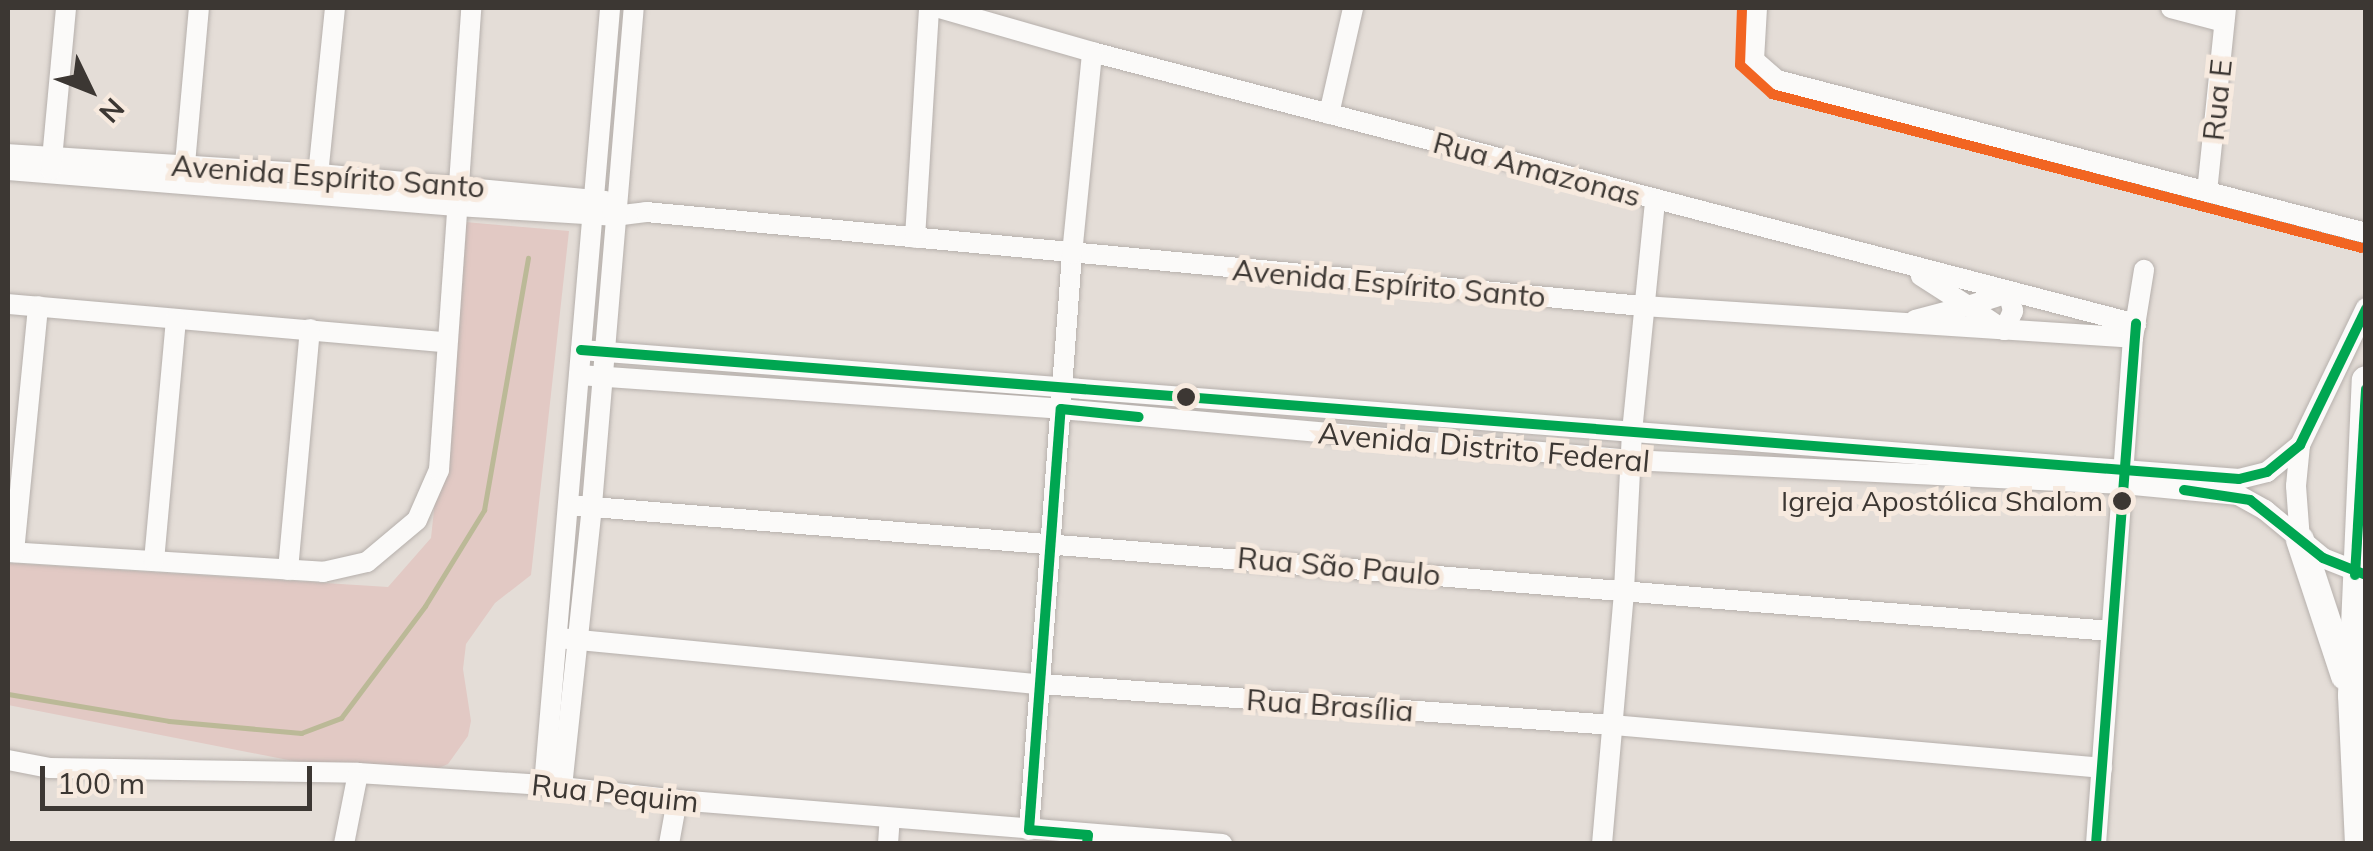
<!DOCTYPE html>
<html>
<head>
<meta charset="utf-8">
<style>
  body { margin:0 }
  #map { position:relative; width:2373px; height:851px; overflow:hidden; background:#e4ddd7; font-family:Mulish,sans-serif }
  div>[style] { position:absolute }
  .green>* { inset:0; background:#e2c9c4 }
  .stream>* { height:5px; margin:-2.5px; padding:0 2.5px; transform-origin:2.5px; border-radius:2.5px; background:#bbb997 }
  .roads { filter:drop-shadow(0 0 2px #b6b0ac) drop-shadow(0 0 2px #b6b0ac) }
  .minor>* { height:20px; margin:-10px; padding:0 10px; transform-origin:10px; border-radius:10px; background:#fbfaf9 }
  .tertiary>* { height:28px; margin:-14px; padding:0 14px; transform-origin:14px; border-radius:14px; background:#fbfaf9 }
  .bus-1>* { height:10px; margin:-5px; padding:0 5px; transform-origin:5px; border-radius:5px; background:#00a651 }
  .bus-2>* { height:10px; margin:-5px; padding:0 5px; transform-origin:5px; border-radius:5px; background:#f26522 }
  .dots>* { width:28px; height:28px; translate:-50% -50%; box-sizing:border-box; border:5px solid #f7eadf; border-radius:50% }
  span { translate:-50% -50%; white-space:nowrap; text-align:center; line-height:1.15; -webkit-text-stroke:10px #f7eadf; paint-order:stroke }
  .bus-label { font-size:28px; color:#3c3733 }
  .right { translate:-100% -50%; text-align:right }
  .street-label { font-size:30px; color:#3c3733 }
  .frame { position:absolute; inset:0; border:10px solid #3c3733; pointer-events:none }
  .north { position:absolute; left:40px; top:40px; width:100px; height:100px; -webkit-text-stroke:8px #f7eadf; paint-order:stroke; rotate:133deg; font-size:28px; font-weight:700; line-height:40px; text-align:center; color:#3c3733 }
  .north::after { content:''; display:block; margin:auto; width:35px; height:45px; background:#3c3733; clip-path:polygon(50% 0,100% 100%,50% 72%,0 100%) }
  .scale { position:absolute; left:40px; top:766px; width:272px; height:45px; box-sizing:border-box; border:5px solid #3c3733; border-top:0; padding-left:12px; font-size:30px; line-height:35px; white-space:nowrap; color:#3c3733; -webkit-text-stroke:8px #f7eadf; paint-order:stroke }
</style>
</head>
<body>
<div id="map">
  <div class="green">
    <i style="clip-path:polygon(465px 222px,569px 231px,531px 575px,495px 603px,466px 644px,463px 669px,471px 721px,468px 736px,448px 764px,405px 783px,8px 705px,8px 563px,388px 587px,431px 538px)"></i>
  </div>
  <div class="stream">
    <i style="left:8px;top:694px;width:163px;rotate:9.5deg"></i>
    <i style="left:169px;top:721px;width:133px;rotate:5.2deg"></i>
    <i style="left:301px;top:733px;width:43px;rotate:-20.6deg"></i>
    <i style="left:341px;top:718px;width:140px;rotate:-53.1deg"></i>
    <i style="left:425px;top:606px;width:113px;rotate:-58.4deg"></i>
    <i style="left:484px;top:510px;width:256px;rotate:-80.1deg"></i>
  </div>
  <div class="roads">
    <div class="minor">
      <i style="left:939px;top:8px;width:159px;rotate:16deg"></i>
      <i style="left:1092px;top:52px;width:1079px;rotate:14.6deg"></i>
      <i style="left:1757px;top:8px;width:52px;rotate:93.3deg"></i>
      <i style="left:1754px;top:60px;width:30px;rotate:41deg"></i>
      <i style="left:1777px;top:80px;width:609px;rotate:14.56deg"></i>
      <i style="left:2171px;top:8px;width:55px;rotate:14.8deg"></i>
      <i style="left:1329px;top:114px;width:109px;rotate:-77.2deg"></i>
      <i style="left:8px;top:154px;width:312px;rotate:3.7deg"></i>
      <i style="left:319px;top:174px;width:288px;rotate:5.4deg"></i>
      <i style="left:185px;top:164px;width:157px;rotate:-84.9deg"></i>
      <i style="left:8px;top:170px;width:450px;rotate:4.6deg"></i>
      <i style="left:457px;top:206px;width:157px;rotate:3.6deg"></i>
      <i style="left:614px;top:216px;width:32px;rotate:-7deg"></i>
      <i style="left:646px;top:212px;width:1001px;rotate:5.39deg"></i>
      <i style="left:1643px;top:306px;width:491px;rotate:3.7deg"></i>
      <i style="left:51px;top:170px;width:163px;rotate:-84.7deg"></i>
      <i style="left:317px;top:185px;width:178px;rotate:-84.2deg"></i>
      <i style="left:2207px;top:192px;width:185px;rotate:-84.1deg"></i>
      <i style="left:915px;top:238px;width:230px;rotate:-86.5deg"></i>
      <i style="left:8px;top:304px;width:440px;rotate:5deg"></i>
      <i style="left:1915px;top:320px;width:55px;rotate:-14.8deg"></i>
      <i style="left:1968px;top:306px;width:42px;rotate:-18deg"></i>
      <i style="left:2008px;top:293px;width:19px;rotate:74deg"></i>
      <i style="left:2013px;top:311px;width:21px;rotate:115deg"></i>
      <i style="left:2004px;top:330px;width:43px;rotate:-146.3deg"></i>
      <i style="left:1968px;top:306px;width:56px;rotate:-147.4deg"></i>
      <i style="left:581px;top:350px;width:1663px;rotate:4.45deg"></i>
      <i style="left:2239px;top:479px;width:29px;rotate:-14deg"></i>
      <i style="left:2267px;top:472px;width:43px;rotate:-39.3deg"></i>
      <i style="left:2300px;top:445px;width:152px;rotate:-64.3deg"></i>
      <i style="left:579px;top:375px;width:483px;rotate:4deg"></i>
      <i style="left:1061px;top:409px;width:572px;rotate:5.11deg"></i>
      <i style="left:1631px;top:460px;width:493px;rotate:2.8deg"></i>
      <i style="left:2123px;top:484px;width:116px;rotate:5.5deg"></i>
      <i style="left:2238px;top:495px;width:31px;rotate:29deg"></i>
      <i style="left:2265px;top:510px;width:75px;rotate:39.6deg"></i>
      <i style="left:2323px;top:558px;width:46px;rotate:21.6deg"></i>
      <i style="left:2300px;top:445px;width:41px;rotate:95.6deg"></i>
      <i style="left:2296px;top:486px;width:54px;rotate:85.8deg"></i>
      <i style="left:568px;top:505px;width:1547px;rotate:4.67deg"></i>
      <i style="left:8px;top:552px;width:316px;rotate:3.6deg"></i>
      <i style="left:323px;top:572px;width:45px;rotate:-12.8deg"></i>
      <i style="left:367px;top:562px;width:65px;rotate:-40deg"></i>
      <i style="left:417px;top:520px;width:55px;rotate:-66.3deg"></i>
      <i style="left:439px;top:470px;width:463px;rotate:-86deg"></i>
      <i style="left:14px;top:552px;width:247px;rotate:-84.4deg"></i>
      <i style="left:154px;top:561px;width:243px;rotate:-84.8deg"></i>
      <i style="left:288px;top:570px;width:242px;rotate:-84.8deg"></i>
      <i style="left:558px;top:638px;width:484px;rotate:5.5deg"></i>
      <i style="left:1040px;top:684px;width:574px;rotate:4.09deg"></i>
      <i style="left:1613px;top:725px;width:491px;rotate:5deg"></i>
      <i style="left:8px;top:760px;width:43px;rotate:10.8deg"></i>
      <i style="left:50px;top:768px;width:308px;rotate:0.9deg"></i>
      <i style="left:358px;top:773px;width:186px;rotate:3.7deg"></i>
      <i style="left:544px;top:785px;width:134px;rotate:6.4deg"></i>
      <i style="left:677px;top:800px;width:547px;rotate:4.62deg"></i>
      <i style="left:544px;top:785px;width:780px;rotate:-85.14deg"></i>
      <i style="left:562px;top:787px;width:284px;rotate:-83.9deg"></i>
      <i style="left:592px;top:505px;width:499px;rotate:-85.2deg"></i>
      <i style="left:1029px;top:830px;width:578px;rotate:-85.73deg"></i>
      <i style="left:1072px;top:254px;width:203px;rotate:-84.3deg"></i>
      <i style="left:344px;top:844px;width:72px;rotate:-78.8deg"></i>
      <i style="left:669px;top:844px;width:45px;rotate:-79.7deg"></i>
      <i style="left:888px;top:844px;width:26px;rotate:-86deg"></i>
      <i style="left:1602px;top:844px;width:255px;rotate:-85deg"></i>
      <i style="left:1624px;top:590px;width:158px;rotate:-87.1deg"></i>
      <i style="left:1632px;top:432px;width:233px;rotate:-84.3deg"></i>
      <i style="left:2096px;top:844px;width:507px;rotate:-85.82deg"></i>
      <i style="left:2133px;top:338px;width:69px;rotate:-80.8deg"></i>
    </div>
    <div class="tertiary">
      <i style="left:2300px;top:540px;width:143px;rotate:71.7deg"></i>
      <i style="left:2359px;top:844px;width:149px;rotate:-92.7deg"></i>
      <i style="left:2352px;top:695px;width:315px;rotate:-87.5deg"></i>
    </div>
  </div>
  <div class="bus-1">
    <i style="left:581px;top:350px;width:1663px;rotate:4.45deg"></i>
    <i style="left:2239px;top:479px;width:29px;rotate:-14deg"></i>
    <i style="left:2267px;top:472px;width:43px;rotate:-39.3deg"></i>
    <i style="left:2300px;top:445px;width:151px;rotate:-64.1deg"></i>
    <i style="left:2184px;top:490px;width:67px;rotate:8.6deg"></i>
    <i style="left:2250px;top:500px;width:93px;rotate:38.5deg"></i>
    <i style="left:2323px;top:558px;width:46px;rotate:21.6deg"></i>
    <i style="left:2355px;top:575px;width:186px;rotate:-86.6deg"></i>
    <i style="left:1087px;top:844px;width:9px;rotate:-84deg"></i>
    <i style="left:1088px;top:835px;width:59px;rotate:-175.2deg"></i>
    <i style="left:1029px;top:830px;width:422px;rotate:-85.7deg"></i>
    <i style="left:1061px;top:409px;width:78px;rotate:5.9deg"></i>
    <i style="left:2096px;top:844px;width:522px;rotate:-85.6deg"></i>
  </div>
  <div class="bus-2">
    <i style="left:1742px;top:8px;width:57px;rotate:92deg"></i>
    <i style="left:1740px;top:65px;width:43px;rotate:42.2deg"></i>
    <i style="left:1772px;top:94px;width:610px;rotate:14.63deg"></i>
  </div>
  <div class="dots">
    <i style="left:1186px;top:397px;background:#3c3733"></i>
    <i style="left:2122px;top:501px;background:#3c3733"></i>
  </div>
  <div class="bus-label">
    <span class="right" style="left:2103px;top:501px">Igreja Apostólica Shalom</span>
  </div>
  <div class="street-label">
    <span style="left:2217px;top:100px;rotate:-84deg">Rua E</span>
    <span style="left:1537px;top:169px;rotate:15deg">Rua Amazonas</span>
    <span style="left:328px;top:176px;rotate:4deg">Avenida Espírito Santo</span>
    <span style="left:1389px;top:283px;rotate:5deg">Avenida Espírito Santo</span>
    <span style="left:1484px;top:447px;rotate:5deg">Avenida Distrito Federal</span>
    <span style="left:1339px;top:566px;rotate:5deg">Rua São Paulo</span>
    <span style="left:1330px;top:705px;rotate:4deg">Rua Brasília</span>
    <span style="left:615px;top:793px;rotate:6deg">Rua Pequim</span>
  </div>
  <div class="frame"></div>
  <div class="north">N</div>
  <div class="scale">100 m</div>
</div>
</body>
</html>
